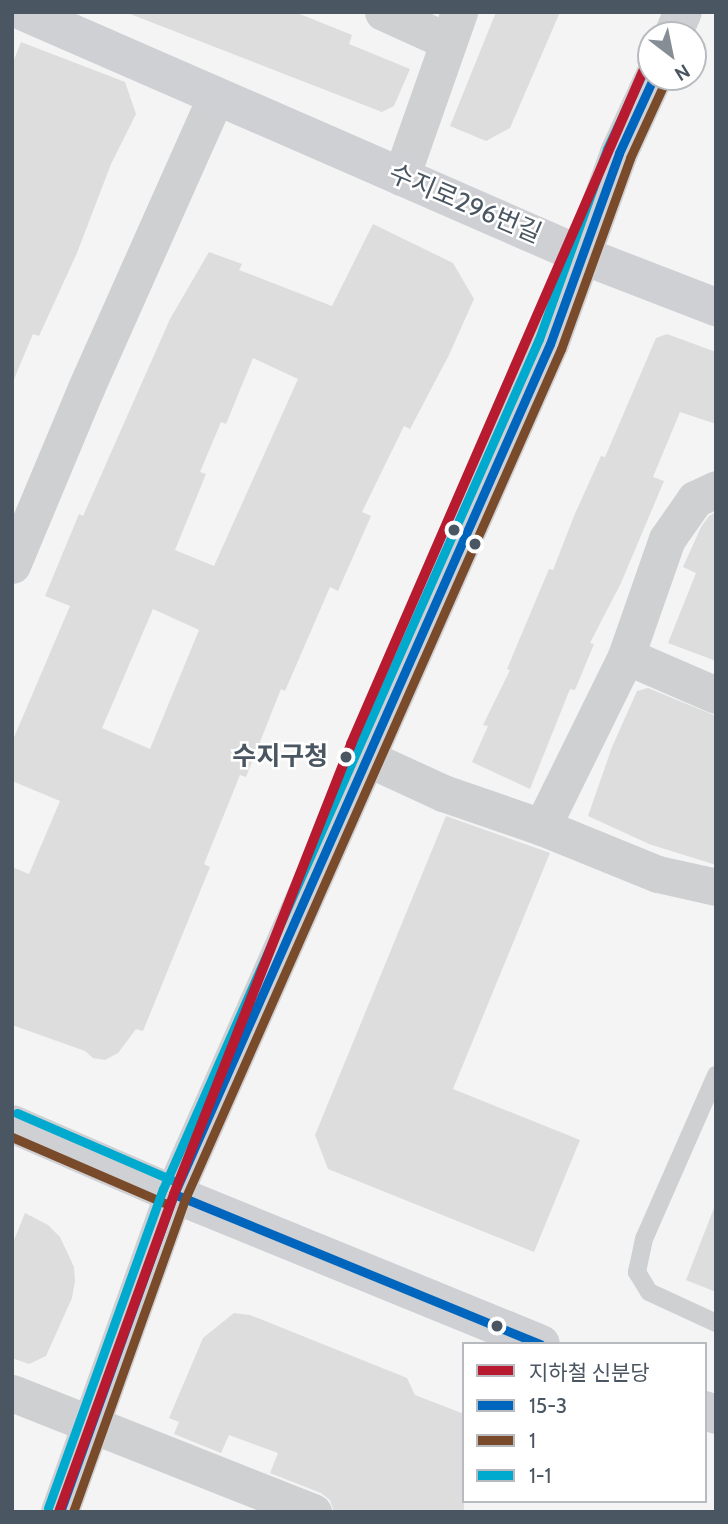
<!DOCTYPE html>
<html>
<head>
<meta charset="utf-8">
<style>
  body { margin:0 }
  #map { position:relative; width:728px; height:1524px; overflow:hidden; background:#f4f4f4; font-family:Cabin,"Noto Sans KR",sans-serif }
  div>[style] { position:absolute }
  .building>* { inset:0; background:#ddddde }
  .lane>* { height:18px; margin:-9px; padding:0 9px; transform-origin:9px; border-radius:9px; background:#ced0d2 }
  .street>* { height:37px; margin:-18.5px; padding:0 18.5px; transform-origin:18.5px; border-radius:18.5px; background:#ced0d2 }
  .secondary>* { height:38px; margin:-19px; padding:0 19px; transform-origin:19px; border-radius:19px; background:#ced0d4 }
  .bus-1>* { height:9px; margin:-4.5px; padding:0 4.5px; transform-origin:4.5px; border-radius:4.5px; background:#0065bd }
  .bus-2>* { height:9px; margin:-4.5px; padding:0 4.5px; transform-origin:4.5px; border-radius:4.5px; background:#7a4b2a }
  .bus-3>* { height:9px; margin:-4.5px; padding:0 4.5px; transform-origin:4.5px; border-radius:4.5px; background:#00a9ce }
  .metro-1>* { height:10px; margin:-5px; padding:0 5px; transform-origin:5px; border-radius:5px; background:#b81b30 }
  .dots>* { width:19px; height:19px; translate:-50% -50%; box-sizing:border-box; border:4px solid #fff; border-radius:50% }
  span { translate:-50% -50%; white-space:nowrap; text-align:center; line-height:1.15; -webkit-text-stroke:5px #fff; paint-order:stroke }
  .street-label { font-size:26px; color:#4a5661 }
  .stop-label { font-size:26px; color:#4a5661; font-weight:700 }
  .right { translate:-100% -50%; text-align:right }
  .frame { position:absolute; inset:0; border:14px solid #4a5661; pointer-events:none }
  .legend { position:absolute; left:462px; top:1342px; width:245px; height:161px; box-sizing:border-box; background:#fff; border:2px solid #b7bbc0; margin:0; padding:9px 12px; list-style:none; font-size:21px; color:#4a5661 }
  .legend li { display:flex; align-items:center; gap:14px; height:35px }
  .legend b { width:35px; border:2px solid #b7bbc0 }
  .north { position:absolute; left:637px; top:21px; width:70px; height:70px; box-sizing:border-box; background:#fff; border:2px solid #b7bbc0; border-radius:50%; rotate:148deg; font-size:19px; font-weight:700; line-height:28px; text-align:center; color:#4a5661 }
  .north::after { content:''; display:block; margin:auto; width:24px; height:32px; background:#868d94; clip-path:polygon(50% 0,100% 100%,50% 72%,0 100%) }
</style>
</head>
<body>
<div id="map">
  <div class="building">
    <i style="clip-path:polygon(125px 12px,295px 12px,352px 35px,349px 44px,410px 69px,394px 106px,382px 112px)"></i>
    <i style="clip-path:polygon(496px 12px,560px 12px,510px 128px,486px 141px,450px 126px)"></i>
    <i style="clip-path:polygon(21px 42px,125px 82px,136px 114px,111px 164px,77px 253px,39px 336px,33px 334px,12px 384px,12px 65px)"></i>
    <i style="clip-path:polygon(evenodd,373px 224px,453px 263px,474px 299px,449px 355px,410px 429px,404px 426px,362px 512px,371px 516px,338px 591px,330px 587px,285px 691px,281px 689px,246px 777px,240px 775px,204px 864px,210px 867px,143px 1031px,136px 1029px,118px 1053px,105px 1060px,93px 1058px,85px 1051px,12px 1025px,12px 867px,29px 874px,60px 801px,12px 781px,12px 742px,70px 606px,45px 596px,79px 514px,83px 516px,170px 319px,209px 252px,242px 264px,239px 270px,332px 306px,373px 224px,253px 358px,298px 379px,214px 566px,175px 550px,206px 474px,200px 472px,221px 422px,226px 424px,253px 358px,373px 224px,153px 609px,199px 630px,150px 749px,102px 728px,153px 609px)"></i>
    <i style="clip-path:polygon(667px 334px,716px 352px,716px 424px,680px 412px,653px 477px,664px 481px,621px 583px,590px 643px,594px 644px,575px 690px,570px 689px,530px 789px,472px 762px,488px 726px,483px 725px,510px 670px,507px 669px,549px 569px,553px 570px,574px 516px,601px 456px,605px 457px,656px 338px)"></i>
    <i style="clip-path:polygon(716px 512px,716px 661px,668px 643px,696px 573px,683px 567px,701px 527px,709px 516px)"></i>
    <i style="clip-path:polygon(648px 688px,716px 716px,716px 865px,649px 844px,588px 816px,612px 747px,637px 691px)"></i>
    <i style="clip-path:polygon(446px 816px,550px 853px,453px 1089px,580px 1140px,534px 1252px,328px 1169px,315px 1135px)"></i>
    <i style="clip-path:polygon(714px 1208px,716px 1208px,716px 1292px,686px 1280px)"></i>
    <i style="clip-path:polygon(25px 1213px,48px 1225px,60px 1237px,74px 1267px,75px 1281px,72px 1298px,46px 1356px,29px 1364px,12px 1358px,12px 1245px)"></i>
    <i style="clip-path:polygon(234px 1313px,250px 1315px,407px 1378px,415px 1395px,464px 1414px,464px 1512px,334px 1512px,330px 1500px,321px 1493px,270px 1473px,278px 1453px,229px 1435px,221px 1453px,174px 1434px,179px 1422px,169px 1418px,203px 1338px)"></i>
  </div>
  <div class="lane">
    <i style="left:716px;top:1075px;width:179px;rotate:113.7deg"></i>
    <i style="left:644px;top:1239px;width:34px;rotate:102deg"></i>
    <i style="left:637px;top:1272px;width:23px;rotate:59deg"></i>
    <i style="left:649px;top:1292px;width:74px;rotate:24.8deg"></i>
  </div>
  <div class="street">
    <i style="left:383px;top:12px;width:70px;rotate:24.4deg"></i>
    <i style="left:401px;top:177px;width:175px;rotate:-70.6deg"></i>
    <i style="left:12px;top:565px;width:192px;rotate:-67.3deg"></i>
    <i style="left:86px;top:388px;width:317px;rotate:-66deg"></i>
    <i style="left:626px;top:656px;width:98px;rotate:23.4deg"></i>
    <i style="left:367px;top:758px;width:84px;rotate:24.7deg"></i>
    <i style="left:443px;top:793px;width:105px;rotate:19deg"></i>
    <i style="left:542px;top:827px;width:125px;rotate:22.1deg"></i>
    <i style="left:658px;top:874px;width:59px;rotate:12.6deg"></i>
    <i style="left:542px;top:827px;width:191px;rotate:-63.8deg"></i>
    <i style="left:626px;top:656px;width:124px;rotate:-70.7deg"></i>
    <i style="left:667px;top:539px;width:49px;rotate:-55deg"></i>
    <i style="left:695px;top:499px;width:23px;rotate:-25deg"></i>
    <i style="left:12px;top:1393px;width:324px;rotate:21.6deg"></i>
  </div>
  <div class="secondary">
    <i style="left:24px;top:12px;width:608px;rotate:23.57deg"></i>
    <i style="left:581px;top:255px;width:145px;rotate:21.1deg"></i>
    <i style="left:673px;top:35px;width:25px;rotate:-67deg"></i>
    <i style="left:12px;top:1124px;width:166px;rotate:23.5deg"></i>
    <i style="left:164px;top:1190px;width:407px;rotate:22.2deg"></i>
    <i style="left:705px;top:1410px;width:12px;rotate:24deg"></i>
    <i style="left:60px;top:1512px;width:338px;rotate:-70.3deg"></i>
    <i style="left:174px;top:1194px;width:929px;rotate:-66.14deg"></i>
    <i style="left:550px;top:344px;width:203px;rotate:-70.1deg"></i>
    <i style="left:619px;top:153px;width:84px;rotate:-65.3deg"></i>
  </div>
  <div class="bus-1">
    <i style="left:174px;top:1194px;width:396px;rotate:22.3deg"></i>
    <i style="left:60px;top:1512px;width:338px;rotate:-70.3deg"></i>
    <i style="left:174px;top:1194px;width:929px;rotate:-66.14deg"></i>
    <i style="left:550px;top:344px;width:203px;rotate:-70.1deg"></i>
    <i style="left:619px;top:153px;width:84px;rotate:-65.3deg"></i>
  </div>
  <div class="bus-2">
    <i style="left:12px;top:1137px;width:171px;rotate:23.4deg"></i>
    <i style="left:73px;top:1512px;width:332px;rotate:-70.3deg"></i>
    <i style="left:185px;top:1199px;width:929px;rotate:-66.14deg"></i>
    <i style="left:561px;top:349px;width:203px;rotate:-70.1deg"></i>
    <i style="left:630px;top:158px;width:84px;rotate:-65.3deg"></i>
  </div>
  <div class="bus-3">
    <i style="left:17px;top:1113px;width:176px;rotate:23.4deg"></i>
    <i style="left:48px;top:1508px;width:339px;rotate:-70.2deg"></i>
    <i style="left:163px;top:1189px;width:929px;rotate:-66.14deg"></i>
    <i style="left:539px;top:339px;width:202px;rotate:-70.3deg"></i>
    <i style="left:607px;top:149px;width:85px;rotate:-64.9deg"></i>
  </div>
  <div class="metro-1">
    <i style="left:59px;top:1512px;width:338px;rotate:-70.1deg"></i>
    <i style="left:174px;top:1194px;width:484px;rotate:-68.5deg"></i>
    <i style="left:351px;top:744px;width:753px;rotate:-66.53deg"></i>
  </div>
  <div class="dots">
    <i style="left:454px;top:530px;background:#4a5661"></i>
    <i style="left:475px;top:544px;background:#4a5661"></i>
    <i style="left:346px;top:757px;background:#4a5661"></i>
    <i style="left:497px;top:1326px;background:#4a5661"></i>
  </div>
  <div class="street-label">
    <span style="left:465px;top:204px;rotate:23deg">수지로296번길</span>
  </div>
  <div class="stop-label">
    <span class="right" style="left:328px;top:757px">수지구청</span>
  </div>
  <div class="frame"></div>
  <ul class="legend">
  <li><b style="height:9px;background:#b81b30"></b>지하철 신분당</li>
  <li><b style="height:9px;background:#0065bd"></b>15-3</li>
  <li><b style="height:9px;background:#7a4b2a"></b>1</li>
  <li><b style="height:9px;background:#00a9ce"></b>1-1</li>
  </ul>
  <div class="north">N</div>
</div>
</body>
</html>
